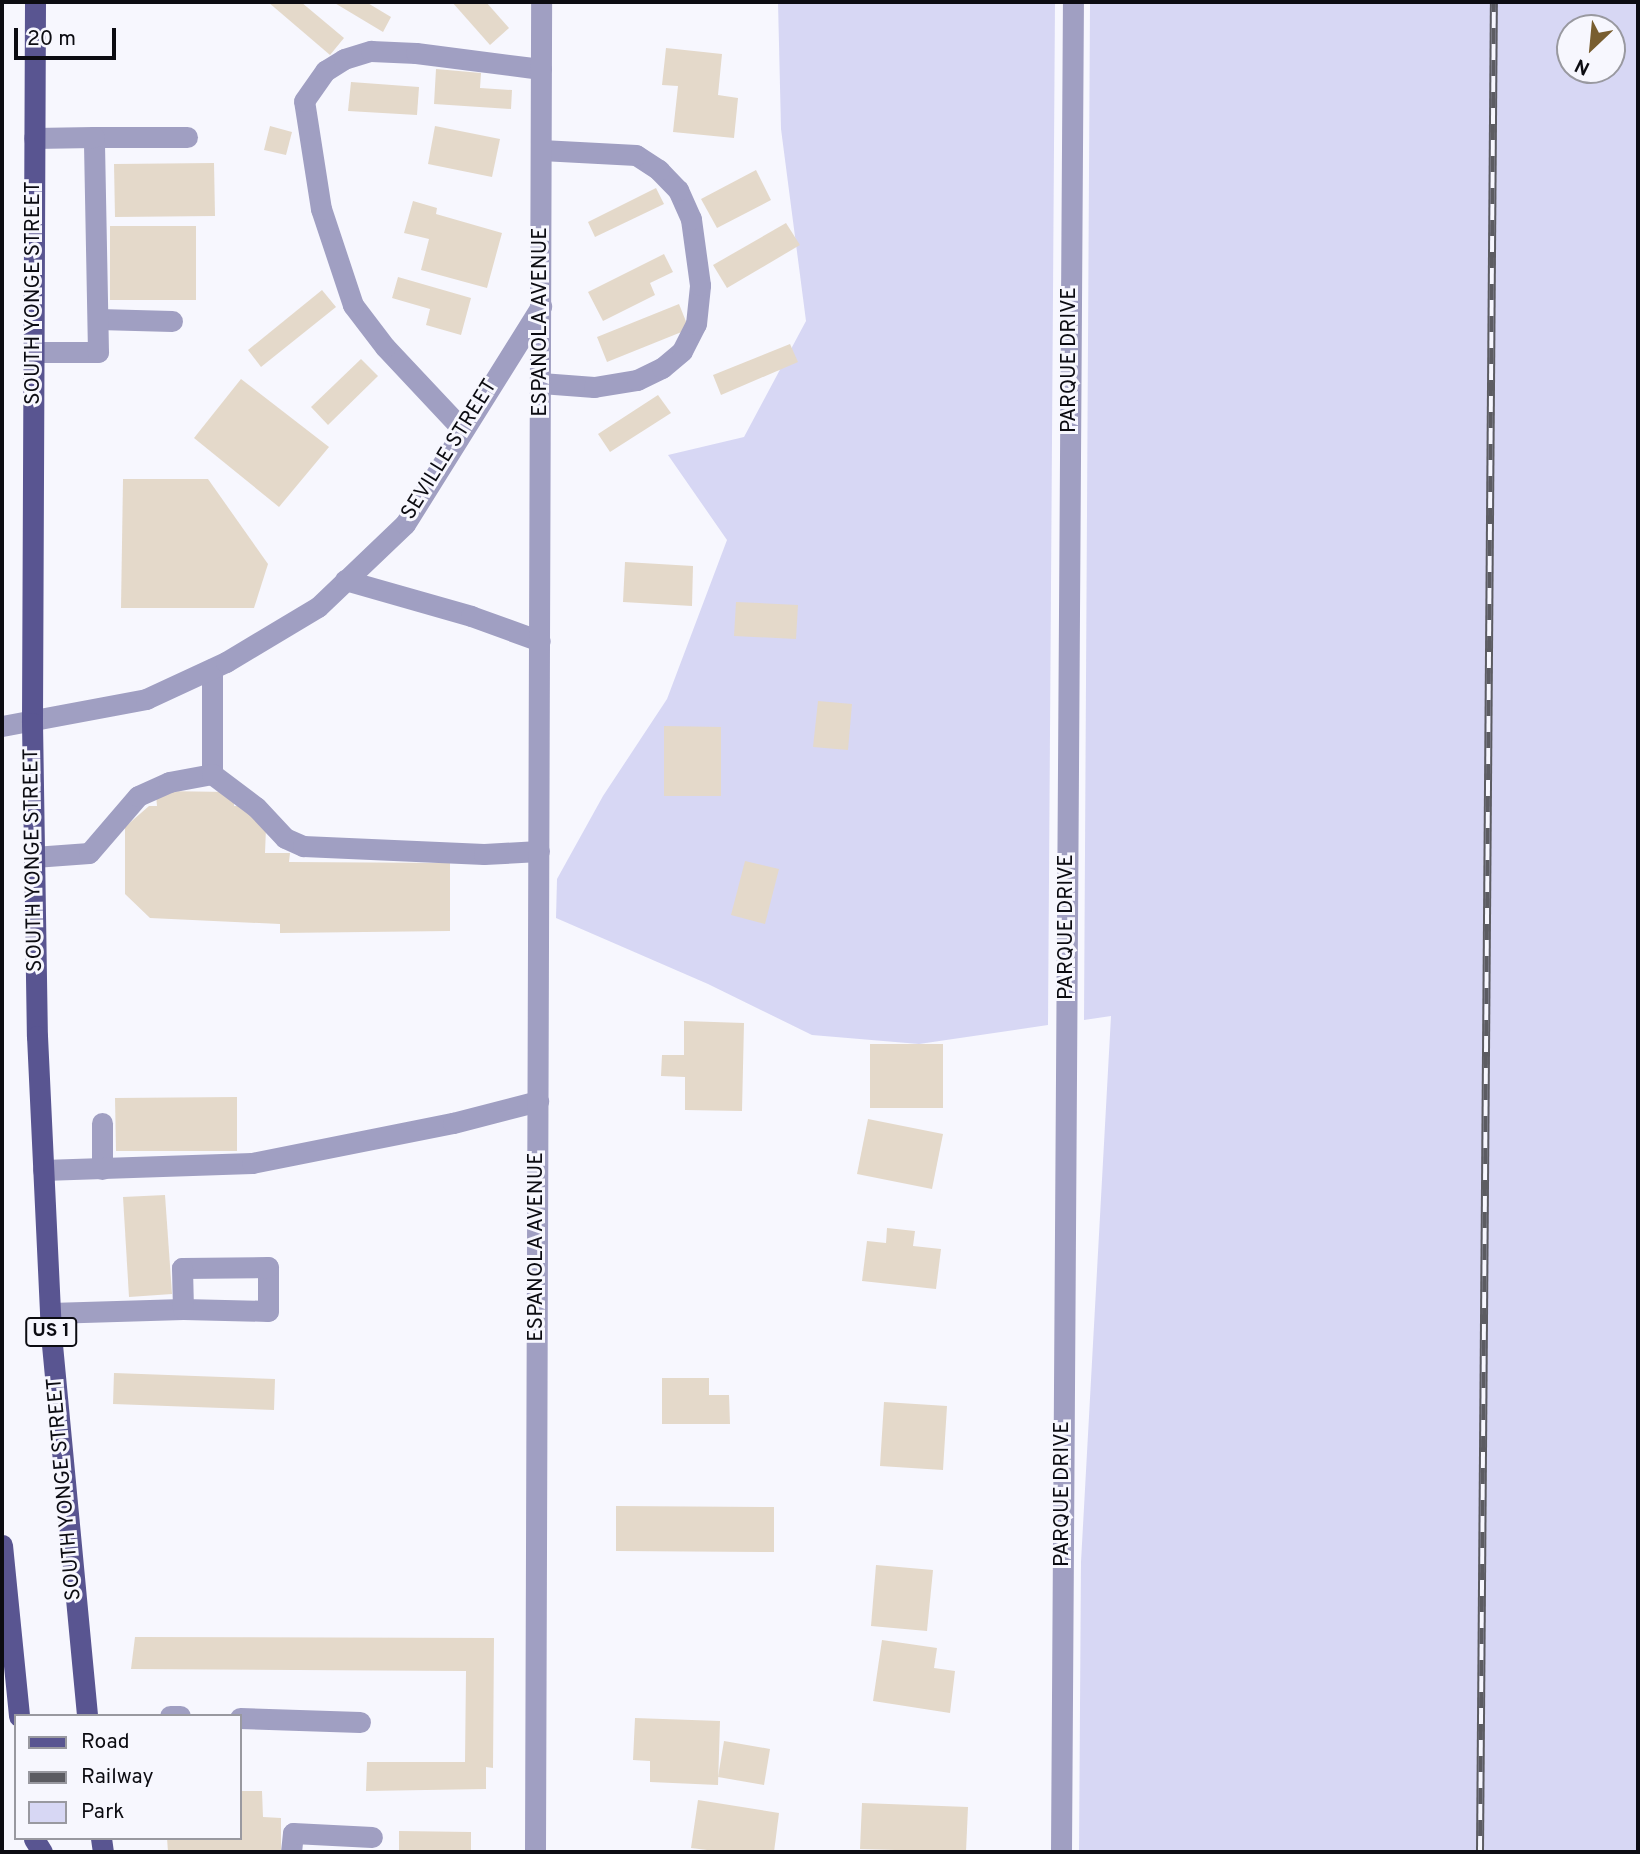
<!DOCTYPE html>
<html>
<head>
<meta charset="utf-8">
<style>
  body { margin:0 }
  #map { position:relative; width:1640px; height:1854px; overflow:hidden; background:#f7f7fe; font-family:Overpass,sans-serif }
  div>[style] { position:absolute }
  .green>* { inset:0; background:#d7d7f4 }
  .building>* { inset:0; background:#e4d9ca }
  .minor>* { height:21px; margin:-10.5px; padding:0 10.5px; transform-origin:10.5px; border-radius:10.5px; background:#a09fc2 }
  .major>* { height:21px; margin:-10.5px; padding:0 10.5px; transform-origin:10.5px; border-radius:10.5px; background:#595591 }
  .rail>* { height:8px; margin-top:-4px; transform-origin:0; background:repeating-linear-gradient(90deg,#f7f7fe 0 16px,#5c5c62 0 32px); box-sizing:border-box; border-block:2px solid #5c5c62 }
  span { translate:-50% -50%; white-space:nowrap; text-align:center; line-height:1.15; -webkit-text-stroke:6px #f7f7fe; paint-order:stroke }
  .shield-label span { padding:2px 5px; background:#f7f7fe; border:2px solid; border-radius:5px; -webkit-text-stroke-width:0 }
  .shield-label { font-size:19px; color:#0c0c12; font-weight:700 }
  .street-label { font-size:21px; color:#0c0c12 }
  .frame { position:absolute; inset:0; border:4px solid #0c0c12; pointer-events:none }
  .legend { position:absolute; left:14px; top:1714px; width:228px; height:126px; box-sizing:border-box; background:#f7f7fe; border:2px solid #9999a0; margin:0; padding:9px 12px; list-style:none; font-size:21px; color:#0c0c12 }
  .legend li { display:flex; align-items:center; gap:14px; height:35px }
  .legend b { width:35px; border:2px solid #9999a0 }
  .north { position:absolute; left:1556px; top:14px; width:70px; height:70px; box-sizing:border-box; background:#f7f7fe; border:2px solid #9999a0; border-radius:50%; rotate:206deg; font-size:19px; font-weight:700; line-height:28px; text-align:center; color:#0c0c12 }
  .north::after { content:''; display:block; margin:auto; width:24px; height:32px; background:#785d2f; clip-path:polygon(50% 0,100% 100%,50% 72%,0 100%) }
  .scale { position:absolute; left:14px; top:28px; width:102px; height:32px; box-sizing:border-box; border:4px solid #0c0c12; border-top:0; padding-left:9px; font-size:21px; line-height:24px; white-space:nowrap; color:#0c0c12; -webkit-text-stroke:5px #f7f7fe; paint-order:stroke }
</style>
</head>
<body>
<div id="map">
  <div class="green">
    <i style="clip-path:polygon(778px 2px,1055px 2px,1048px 1025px,919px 1044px,812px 1035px,708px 984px,556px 918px,557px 879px,603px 796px,667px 699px,727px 540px,668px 455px,744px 437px,806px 321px,781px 129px)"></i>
    <i style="clip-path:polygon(evenodd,1090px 2px,1638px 2px,1638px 1852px,1079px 1852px,1081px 1562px,1111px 1016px,1084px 1020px,1090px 2px,1570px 28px,1612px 28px,1612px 70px,1570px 70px,1570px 28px)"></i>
  </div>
  <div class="building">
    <i style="clip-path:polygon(268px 2px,301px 2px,344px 38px,330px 55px)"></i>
    <i style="clip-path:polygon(333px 2px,366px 2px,391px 17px,383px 32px)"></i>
    <i style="clip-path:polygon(452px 2px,486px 2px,509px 28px,490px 45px)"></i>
    <i style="clip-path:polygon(666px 48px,722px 54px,718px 95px,738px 98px,734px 138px,673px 132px,678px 86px,662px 85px)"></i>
    <i style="clip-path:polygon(436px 69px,481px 73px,480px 88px,512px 90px,511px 109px,434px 104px)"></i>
    <i style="clip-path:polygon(351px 82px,419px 87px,417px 115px,348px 111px)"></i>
    <i style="clip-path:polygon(270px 126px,292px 132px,286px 155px,264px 150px)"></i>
    <i style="clip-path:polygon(435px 126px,500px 139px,492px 177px,428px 164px)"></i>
    <i style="clip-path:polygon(214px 163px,215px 216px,115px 217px,114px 164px)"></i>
    <i style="clip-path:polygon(756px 170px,771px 200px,717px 228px,701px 199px)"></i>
    <i style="clip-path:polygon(656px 188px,664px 204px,595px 237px,588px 222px)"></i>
    <i style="clip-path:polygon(413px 201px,437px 208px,436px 214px,502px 233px,487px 288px,421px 270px,429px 239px,404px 233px)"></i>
    <i style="clip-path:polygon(786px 223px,800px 245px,727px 288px,713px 265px)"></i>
    <i style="clip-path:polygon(110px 226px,196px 226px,196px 300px,110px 300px)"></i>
    <i style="clip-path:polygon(664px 254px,673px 272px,650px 283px,655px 295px,603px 321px,588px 292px)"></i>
    <i style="clip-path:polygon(398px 277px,471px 298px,461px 335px,426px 325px,430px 309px,392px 298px)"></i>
    <i style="clip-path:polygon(322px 290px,336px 307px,261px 367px,248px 350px)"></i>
    <i style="clip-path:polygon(679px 304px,689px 329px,607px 362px,597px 337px)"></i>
    <i style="clip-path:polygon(790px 344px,798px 362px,721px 395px,713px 375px)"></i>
    <i style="clip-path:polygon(361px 359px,378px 376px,328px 425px,311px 407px)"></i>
    <i style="clip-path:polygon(241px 379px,329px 447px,279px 507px,194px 438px)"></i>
    <i style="clip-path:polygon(658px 395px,671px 413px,610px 452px,598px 434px)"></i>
    <i style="clip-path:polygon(123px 479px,208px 479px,268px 564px,254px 608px,121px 608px)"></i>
    <i style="clip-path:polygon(625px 562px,693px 566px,692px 606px,623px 602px)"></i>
    <i style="clip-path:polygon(736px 602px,798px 605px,796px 639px,734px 636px)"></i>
    <i style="clip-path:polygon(818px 701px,852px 704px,848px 750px,813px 747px)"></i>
    <i style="clip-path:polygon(664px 726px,721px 727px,721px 796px,664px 796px)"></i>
    <i style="clip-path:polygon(164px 791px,227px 792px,234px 796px,234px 806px,242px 806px,266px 828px,265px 853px,290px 853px,289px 862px,450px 863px,450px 931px,280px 933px,280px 924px,150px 918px,125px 894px,125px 827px,149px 806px,157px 806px,156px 795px)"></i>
    <i style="clip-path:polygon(745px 861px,779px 869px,765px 924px,731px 915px)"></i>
    <i style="clip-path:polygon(684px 1021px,744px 1023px,742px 1111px,685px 1110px,685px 1077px,661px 1076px,662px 1055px,684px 1055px)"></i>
    <i style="clip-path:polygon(870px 1044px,943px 1044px,943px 1108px,870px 1108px)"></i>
    <i style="clip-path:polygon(237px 1097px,237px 1151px,116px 1151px,115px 1098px)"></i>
    <i style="clip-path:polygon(868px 1119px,943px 1134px,932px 1189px,857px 1174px)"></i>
    <i style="clip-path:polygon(165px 1195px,172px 1294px,129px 1297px,123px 1197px)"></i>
    <i style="clip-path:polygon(887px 1228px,915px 1231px,913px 1246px,941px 1249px,936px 1289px,862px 1281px,867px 1241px,886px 1243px)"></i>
    <i style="clip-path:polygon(114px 1373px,275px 1379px,274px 1410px,113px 1404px)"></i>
    <i style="clip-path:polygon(662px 1378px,709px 1378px,709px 1395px,729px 1395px,730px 1424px,662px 1424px)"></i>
    <i style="clip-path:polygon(884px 1402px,947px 1406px,943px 1470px,880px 1466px)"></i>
    <i style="clip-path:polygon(616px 1506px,774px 1507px,774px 1552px,616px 1551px)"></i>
    <i style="clip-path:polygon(876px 1565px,933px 1570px,927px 1631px,871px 1626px)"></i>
    <i style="clip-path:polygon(135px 1637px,494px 1638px,493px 1768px,486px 1767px,486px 1789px,366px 1791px,367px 1762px,465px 1762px,466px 1671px,131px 1669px)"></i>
    <i style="clip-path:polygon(882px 1640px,937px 1648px,934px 1668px,955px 1671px,950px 1713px,873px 1701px)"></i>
    <i style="clip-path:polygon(635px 1718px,720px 1721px,718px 1785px,650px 1782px,650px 1761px,633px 1760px)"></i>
    <i style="clip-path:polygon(724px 1741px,770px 1749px,764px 1785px,718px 1777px)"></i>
    <i style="clip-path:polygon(240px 1791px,262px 1791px,263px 1817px,281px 1818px,281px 1852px,168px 1852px,167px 1838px,240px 1838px)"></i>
    <i style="clip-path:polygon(698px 1800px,779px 1813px,774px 1852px,723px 1852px,691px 1848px)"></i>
    <i style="clip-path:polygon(862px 1803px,968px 1807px,966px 1852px,860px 1849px)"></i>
    <i style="clip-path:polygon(399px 1831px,471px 1832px,471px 1852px,399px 1852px)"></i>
  </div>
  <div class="minor">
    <i style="left:94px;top:137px;width:93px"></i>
    <i style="left:98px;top:319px;width:74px;rotate:1.5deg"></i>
    <i style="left:33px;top:352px;width:65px"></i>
    <i style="left:98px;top:352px;width:215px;rotate:-91.1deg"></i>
    <i style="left:94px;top:137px;width:60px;rotate:179deg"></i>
    <i style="left:541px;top:383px;width:53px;rotate:4.3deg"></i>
    <i style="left:594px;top:387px;width:44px;rotate:-9.2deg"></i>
    <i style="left:637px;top:380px;width:28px;rotate:-26deg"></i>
    <i style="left:662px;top:368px;width:26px;rotate:-40deg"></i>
    <i style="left:682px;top:351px;width:30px;rotate:-63deg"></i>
    <i style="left:696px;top:324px;width:39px;rotate:-84deg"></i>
    <i style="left:700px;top:285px;width:67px;rotate:-97.8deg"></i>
    <i style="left:691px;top:219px;width:32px;rotate:-114deg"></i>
    <i style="left:678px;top:190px;width:28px;rotate:-134deg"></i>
    <i style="left:659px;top:170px;width:27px;rotate:-147deg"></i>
    <i style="left:636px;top:155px;width:95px;rotate:-177deg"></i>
    <i style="left:463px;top:430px;width:114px;rotate:-133.2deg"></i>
    <i style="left:385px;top:347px;width:53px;rotate:-127.3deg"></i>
    <i style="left:353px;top:305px;width:101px;rotate:-108.4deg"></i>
    <i style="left:321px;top:209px;width:109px;rotate:-98.9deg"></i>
    <i style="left:304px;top:101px;width:37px;rotate:-55deg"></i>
    <i style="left:325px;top:71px;width:22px;rotate:-32deg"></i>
    <i style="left:344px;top:59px;width:28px;rotate:-17deg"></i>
    <i style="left:371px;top:51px;width:45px;rotate:2.5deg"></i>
    <i style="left:416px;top:53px;width:126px;rotate:7.3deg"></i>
    <i style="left:345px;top:580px;width:131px;rotate:15.9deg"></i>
    <i style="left:471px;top:616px;width:73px;rotate:19.9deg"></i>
    <i style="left:212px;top:669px;width:105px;rotate:90deg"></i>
    <i style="left:2px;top:726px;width:147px;rotate:-10.6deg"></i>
    <i style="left:146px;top:699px;width:88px;rotate:-24.8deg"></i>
    <i style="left:226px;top:662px;width:107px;rotate:-30.9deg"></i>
    <i style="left:318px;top:607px;width:120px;rotate:-43.7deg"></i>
    <i style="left:405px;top:524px;width:257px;rotate:-58deg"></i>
    <i style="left:34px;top:857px;width:55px;rotate:-4.2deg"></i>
    <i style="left:89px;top:853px;width:75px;rotate:-49.3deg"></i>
    <i style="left:138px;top:796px;width:34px;rotate:-24deg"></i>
    <i style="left:169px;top:782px;width:44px;rotate:-10.5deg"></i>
    <i style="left:212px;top:774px;width:55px;rotate:36.9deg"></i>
    <i style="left:256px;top:807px;width:42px;rotate:46.9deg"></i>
    <i style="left:285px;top:838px;width:20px;rotate:24deg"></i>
    <i style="left:303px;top:846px;width:181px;rotate:2.5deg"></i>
    <i style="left:484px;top:854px;width:55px;rotate:-3.1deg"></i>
    <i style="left:102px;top:1123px;width:46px;rotate:90deg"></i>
    <i style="left:43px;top:1170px;width:209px;rotate:-1.9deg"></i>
    <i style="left:252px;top:1163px;width:205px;rotate:-11.3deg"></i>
    <i style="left:453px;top:1123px;width:88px;rotate:-14.5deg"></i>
    <i style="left:50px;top:1313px;width:133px;rotate:-1.7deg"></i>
    <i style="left:183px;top:1309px;width:85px;rotate:1.3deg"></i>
    <i style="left:268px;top:1311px;width:44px;rotate:-90deg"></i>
    <i style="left:268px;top:1267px;width:86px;rotate:179.3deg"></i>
    <i style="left:182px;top:1268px;width:41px;rotate:88.6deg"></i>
    <i style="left:170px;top:1716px;width:10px"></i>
    <i style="left:240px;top:1718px;width:120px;rotate:1.9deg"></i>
    <i style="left:291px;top:1852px;width:19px;rotate:-84deg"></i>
    <i style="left:293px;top:1833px;width:79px;rotate:2.9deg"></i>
    <i style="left:535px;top:1852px;width:1850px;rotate:-89.81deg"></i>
    <i style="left:1061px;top:1852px;width:1850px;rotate:-89.63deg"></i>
  </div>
  <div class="major">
    <i style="left:35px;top:2px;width:721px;rotate:90.24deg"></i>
    <i style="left:32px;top:723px;width:313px;rotate:89.1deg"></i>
    <i style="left:37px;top:1036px;width:298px;rotate:87.3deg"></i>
    <i style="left:51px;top:1334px;width:384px;rotate:84.6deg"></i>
    <i style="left:2px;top:1545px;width:172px;rotate:84.3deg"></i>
    <i style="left:101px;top:1838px;width:14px;rotate:82deg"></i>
    <i style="left:34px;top:1839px;width:15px;rotate:58deg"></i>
  </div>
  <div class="rail">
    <i style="left:1480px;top:1852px;width:1850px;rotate:-89.57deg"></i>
  </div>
  <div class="shield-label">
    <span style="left:51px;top:1332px">US 1</span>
  </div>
  <div class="street-label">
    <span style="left:34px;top:293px;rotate:-90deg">SOUTH YONGE STREET</span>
    <span style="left:541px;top:322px;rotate:-90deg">ESPANOLA AVENUE</span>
    <span style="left:1070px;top:360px;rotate:-90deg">PARQUE DRIVE</span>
    <span style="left:450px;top:450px;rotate:-58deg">SEVILLE STREET</span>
    <span style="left:34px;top:860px;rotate:-91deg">SOUTH YONGE STREET</span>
    <span style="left:1067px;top:927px;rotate:-90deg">PARQUE DRIVE</span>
    <span style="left:537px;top:1247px;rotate:-90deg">ESPANOLA AVENUE</span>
    <span style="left:65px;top:1489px;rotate:-95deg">SOUTH YONGE STREET</span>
    <span style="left:1063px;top:1494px;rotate:-90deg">PARQUE DRIVE</span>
  </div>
  <div class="frame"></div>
  <ul class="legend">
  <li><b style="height:9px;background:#595591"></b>Road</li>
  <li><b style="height:9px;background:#5c5c62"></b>Railway</li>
  <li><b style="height:19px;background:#d7d7f4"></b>Park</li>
  </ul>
  <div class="north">N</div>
  <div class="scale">20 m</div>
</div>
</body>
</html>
